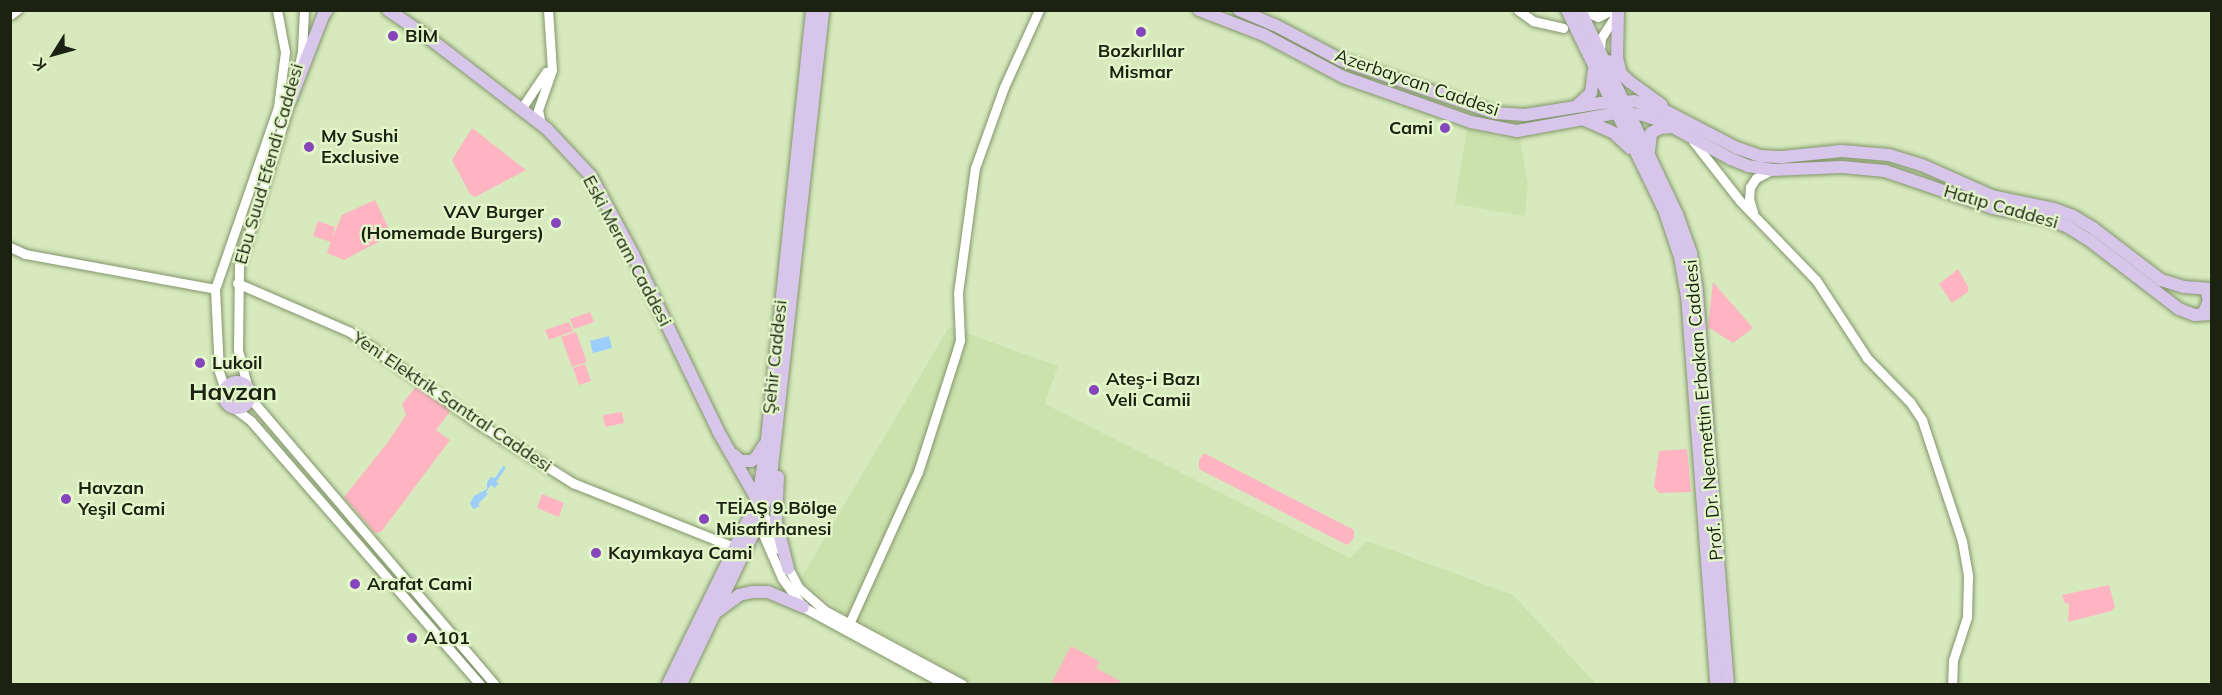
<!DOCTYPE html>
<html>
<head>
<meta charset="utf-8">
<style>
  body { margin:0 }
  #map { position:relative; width:2222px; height:695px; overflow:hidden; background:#d6eabd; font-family:Mulish,sans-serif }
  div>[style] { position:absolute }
  .built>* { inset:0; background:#cbe2ae }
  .green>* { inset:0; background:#ffb4c2 }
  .water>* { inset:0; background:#9dcdfa }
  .roads { filter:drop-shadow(0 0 2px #83956b) drop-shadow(0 0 2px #83956b) }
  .minor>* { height:9px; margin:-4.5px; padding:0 4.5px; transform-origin:4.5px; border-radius:4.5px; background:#fff }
  .major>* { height:12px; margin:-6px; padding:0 6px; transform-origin:6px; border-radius:6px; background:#d7c5ea }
  .major>.ring { margin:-6px; padding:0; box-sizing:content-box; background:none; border:12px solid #d7c5ea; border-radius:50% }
  .dots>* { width:16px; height:16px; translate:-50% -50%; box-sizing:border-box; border:3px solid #e3f7ca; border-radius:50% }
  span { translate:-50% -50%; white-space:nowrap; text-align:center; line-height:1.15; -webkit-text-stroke:4.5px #e3f7ca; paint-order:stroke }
  .poi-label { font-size:18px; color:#1b2211; font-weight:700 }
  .left { translate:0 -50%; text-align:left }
  .right { translate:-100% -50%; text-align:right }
  .street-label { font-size:18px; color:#1b2211 }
  .district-label { font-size:24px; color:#1b2211; font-weight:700 }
  .frame { position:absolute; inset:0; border:12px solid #1b2211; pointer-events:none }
  .north { position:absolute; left:24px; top:24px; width:60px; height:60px; -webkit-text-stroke:4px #e3f7ca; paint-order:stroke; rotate:233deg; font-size:16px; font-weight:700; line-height:24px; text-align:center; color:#1b2211 }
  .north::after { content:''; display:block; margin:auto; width:21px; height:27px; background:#1b2211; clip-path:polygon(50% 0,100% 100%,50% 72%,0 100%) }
</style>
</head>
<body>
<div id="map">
  <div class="built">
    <i style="clip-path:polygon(1467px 128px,1503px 139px,1520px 138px,1528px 184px,1525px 216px,1455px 204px)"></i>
    <i style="clip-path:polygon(949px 327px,1058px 366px,1045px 404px,1350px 558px,1367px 541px,1513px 595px,1596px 684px,975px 684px,839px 610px,800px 580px)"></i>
  </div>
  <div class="green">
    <i style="clip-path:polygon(472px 128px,526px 170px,475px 197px,470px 194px,452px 160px)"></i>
    <i style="clip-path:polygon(375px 200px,392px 235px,344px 260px,327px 253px,331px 242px,313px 236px,318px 221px,335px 227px,332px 238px,342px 215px)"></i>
    <i style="clip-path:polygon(1958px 269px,1968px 287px,1968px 292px,1952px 303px,1939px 284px)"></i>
    <i style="clip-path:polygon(1713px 282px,1753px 328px,1733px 343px,1708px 327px)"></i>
    <i style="clip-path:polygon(590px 312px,594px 322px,574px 329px,570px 319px)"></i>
    <i style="clip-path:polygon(569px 322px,573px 331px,549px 340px,545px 330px)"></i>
    <i style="clip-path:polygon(576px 332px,587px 362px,572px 367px,561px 337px)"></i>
    <i style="clip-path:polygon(585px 364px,591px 381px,579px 385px,573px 368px)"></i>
    <i style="clip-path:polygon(419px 383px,452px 409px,436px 430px,450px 440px,381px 532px,375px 533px,344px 497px,388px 442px,406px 415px,402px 404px)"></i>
    <i style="clip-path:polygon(622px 412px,624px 423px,605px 427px,603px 415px)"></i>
    <i style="clip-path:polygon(1687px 449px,1691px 492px,1659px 493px,1654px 487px,1659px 451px)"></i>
    <i style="clip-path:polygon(1204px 453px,1354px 530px,1354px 538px,1347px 545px,1199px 469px,1199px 460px)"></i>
    <i style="clip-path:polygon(542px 494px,564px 503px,559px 517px,537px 508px)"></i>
    <i style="clip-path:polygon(2109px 585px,2115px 607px,2111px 611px,2068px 622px,2069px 604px,2065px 603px,2062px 595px)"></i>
    <i style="clip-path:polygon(1071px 646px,1100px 662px,1096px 668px,1120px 681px,1118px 684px,1051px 684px)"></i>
  </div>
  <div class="water">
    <i style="clip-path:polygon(609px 336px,612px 348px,593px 353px,590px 341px)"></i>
    <i style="clip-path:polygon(503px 466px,506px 468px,496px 482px,499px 483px,495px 488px,491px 485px,486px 492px,488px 494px,478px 504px,480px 506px,473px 509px,470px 503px,474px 496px,487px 489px,487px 482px,491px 477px,495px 478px)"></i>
  </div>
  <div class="roads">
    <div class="minor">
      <i style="left:1518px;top:10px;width:19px;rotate:36deg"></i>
      <i style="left:1533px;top:21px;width:31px;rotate:13deg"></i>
      <i style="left:1581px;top:10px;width:18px;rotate:22deg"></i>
      <i style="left:1598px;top:17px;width:16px;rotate:-27deg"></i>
      <i style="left:10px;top:15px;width:9px;rotate:-36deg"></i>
      <i style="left:1600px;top:51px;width:13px;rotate:-86deg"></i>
      <i style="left:1601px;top:38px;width:30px;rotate:-57deg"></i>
      <i style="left:298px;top:69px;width:18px;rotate:-77deg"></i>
      <i style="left:302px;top:51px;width:41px;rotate:-87.2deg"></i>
      <i style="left:521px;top:109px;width:45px;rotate:-56deg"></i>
      <i style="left:541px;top:125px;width:15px;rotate:-101deg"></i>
      <i style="left:538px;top:110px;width:42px;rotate:-70.7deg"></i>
      <i style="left:552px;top:70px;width:60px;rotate:-93.8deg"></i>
      <i style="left:1693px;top:141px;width:76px;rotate:51.9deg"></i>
      <i style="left:1740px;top:201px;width:110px;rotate:46.1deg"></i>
      <i style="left:1816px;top:280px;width:93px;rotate:56.8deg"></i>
      <i style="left:1867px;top:358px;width:62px;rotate:45.7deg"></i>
      <i style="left:1910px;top:402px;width:22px;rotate:56deg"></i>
      <i style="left:1922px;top:420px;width:127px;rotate:71.7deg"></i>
      <i style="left:1962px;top:541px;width:36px;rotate:80deg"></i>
      <i style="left:1968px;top:576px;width:41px;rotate:91.4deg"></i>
      <i style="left:1967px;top:617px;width:45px;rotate:108deg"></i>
      <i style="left:1953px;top:660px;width:24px;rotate:92deg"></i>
      <i style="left:1753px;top:212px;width:14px;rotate:-107deg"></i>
      <i style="left:1749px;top:199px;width:12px;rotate:-85deg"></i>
      <i style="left:1750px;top:187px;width:11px;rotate:-56deg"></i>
      <i style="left:1756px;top:178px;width:18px;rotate:-27deg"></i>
      <i style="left:10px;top:247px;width:17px;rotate:25deg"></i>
      <i style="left:25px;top:254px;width:193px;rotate:10.4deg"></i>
      <i style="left:237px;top:283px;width:123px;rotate:23.4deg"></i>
      <i style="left:350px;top:332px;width:155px;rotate:35.5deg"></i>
      <i style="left:476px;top:422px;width:115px;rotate:32.2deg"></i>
      <i style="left:573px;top:483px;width:173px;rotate:21.7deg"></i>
      <i style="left:248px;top:389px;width:40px;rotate:-104.4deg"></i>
      <i style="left:238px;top:350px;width:84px;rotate:-89.3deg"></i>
      <i style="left:239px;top:266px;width:179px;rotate:-72.8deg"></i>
      <i style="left:225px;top:390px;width:20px;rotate:-108deg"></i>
      <i style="left:219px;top:371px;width:82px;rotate:-92.8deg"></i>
      <i style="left:215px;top:289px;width:193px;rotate:-70.9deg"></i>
      <i style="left:278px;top:107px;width:55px;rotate:-82.7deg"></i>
      <i style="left:285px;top:52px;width:43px;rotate:-100.8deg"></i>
      <i style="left:250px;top:398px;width:376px;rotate:49.5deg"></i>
      <i style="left:234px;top:408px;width:21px;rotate:37deg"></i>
      <i style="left:251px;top:421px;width:349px;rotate:49deg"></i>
      <i style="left:762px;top:511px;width:42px;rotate:65.9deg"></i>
      <i style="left:758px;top:523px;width:60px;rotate:66.4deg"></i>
      <i style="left:782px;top:578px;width:36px;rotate:54deg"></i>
      <i style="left:803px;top:607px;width:162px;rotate:28.5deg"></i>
      <i style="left:785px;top:562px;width:30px;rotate:62deg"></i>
      <i style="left:799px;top:588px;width:33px;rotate:41deg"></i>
      <i style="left:824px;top:610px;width:157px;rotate:28.2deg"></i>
      <i style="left:849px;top:624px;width:167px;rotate:-65.6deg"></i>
      <i style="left:918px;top:472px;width:118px;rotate:-72.2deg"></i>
      <i style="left:954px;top:360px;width:21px;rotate:-73deg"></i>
      <i style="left:960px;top:340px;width:47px;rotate:-92.4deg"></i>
      <i style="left:958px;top:293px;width:126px;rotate:-82.3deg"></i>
      <i style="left:975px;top:168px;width:86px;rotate:-70.3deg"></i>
      <i style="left:1004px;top:87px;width:85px;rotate:-65.6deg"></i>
    </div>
    <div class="major">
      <i style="left:388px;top:10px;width:45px;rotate:34deg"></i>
      <i style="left:425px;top:35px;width:154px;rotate:37.6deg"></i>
      <i style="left:547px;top:129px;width:64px;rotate:46.9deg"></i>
      <i style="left:591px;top:176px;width:89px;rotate:61.7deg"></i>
      <i style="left:633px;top:254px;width:196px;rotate:64.3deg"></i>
      <i style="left:718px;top:431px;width:81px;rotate:60.3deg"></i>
      <i style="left:1199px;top:10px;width:70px;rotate:21deg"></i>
      <i style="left:1264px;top:35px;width:89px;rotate:28deg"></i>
      <i style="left:1343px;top:77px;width:136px;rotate:19.4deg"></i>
      <i style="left:1471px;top:122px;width:47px;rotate:11.1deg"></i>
      <i style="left:1517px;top:131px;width:102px;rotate:-10.2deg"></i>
      <i style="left:1617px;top:113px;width:26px;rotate:4deg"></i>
      <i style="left:1643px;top:115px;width:22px;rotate:18deg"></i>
      <i style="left:1664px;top:122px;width:77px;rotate:28.9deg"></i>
      <i style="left:1731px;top:159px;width:18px;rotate:22deg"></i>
      <i style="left:1748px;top:166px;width:24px;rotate:9deg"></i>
      <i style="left:1772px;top:170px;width:70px;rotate:-2.5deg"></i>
      <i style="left:1842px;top:167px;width:43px;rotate:5.3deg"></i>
      <i style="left:1885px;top:171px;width:114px;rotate:18.9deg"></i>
      <i style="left:1993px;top:208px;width:53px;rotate:10.9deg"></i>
      <i style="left:2045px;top:218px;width:25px;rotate:21deg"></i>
      <i style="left:2068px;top:227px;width:25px;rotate:32deg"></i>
      <i style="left:2089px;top:240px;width:113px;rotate:37.5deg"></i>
      <i style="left:2179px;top:309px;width:17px;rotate:21deg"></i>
      <i style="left:2195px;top:315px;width:17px;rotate:-3deg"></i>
      <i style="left:1239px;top:10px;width:39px;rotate:23deg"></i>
      <i style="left:1275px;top:25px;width:75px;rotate:27.9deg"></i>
      <i style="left:1341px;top:60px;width:163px;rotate:19deg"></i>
      <i style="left:1495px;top:113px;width:30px;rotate:4deg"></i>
      <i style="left:1525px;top:115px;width:77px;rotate:-9deg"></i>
      <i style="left:1601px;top:103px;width:33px;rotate:-3deg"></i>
      <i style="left:1634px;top:101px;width:29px;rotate:16deg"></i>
      <i style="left:1662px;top:109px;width:85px;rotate:27.5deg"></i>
      <i style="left:1737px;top:148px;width:24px;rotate:19deg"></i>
      <i style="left:1760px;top:156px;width:22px;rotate:3deg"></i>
      <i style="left:1782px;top:157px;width:60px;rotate:-5.7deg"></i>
      <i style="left:1842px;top:151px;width:47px;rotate:4.9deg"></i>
      <i style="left:1889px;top:155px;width:34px;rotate:17deg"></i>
      <i style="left:1922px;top:165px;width:77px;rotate:23.9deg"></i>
      <i style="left:1992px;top:196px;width:63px;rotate:11.8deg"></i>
      <i style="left:2054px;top:209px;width:20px;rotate:20deg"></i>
      <i style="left:2073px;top:216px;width:23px;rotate:31deg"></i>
      <i style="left:2093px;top:228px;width:86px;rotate:37.4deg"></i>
      <i style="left:2161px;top:280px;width:24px;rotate:17deg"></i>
      <i style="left:2184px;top:287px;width:28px;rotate:4deg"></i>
      <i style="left:1567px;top:10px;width:225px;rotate:64.1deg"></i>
      <i style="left:1665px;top:212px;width:47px;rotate:71.6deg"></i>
      <i style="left:1680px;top:257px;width:39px;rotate:80deg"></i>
      <i style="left:1687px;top:295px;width:390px;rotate:85.7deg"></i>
      <i style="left:1580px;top:10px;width:226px;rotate:64.6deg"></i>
      <i style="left:1677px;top:214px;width:41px;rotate:70.3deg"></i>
      <i style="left:1691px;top:253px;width:39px;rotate:81deg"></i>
      <i style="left:1697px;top:292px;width:393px;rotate:85.5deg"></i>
      <i style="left:1618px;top:12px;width:46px;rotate:91.2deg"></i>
      <i style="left:1617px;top:58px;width:16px;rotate:76deg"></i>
      <i style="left:1608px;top:61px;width:30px;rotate:44deg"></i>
      <i style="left:1630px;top:82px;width:39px;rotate:36deg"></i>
      <i style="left:290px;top:101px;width:91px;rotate:-68.8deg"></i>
      <i style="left:323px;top:16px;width:7px;rotate:-56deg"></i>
      <i style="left:1578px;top:105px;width:18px;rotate:-43deg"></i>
      <i style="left:1591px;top:93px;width:23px;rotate:-83deg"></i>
      <i style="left:1585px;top:120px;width:32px;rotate:24deg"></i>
      <i style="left:1614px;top:133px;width:22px;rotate:43deg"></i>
      <i style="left:1649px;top:152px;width:19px;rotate:-84deg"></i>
      <i style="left:1651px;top:133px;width:10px;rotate:-29deg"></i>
      <i style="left:1660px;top:128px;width:13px;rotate:-4deg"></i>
      <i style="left:2203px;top:314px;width:14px;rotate:-65deg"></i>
      <i style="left:2209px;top:301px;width:12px;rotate:-104deg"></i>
      <i class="ring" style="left:224px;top:382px;width:14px;height:14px"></i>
      <i style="left:734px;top:455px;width:9px;rotate:41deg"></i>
      <i style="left:741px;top:461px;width:10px"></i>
      <i style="left:751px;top:461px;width:6px;rotate:-31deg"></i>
      <i style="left:756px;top:458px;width:15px;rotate:-58deg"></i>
      <i style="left:778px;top:477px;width:44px;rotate:92.6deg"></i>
      <i style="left:776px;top:521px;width:49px;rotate:75.7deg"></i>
      <i style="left:718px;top:611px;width:26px;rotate:-37deg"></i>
      <i style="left:739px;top:595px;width:13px;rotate:-13deg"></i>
      <i style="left:752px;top:592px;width:16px"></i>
      <i style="left:768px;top:592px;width:38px;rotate:23deg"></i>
      <i style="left:668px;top:684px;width:205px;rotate:-63.9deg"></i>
      <i style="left:758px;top:500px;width:62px;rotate:-81.6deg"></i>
      <i style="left:767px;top:439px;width:431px;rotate:-84deg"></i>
      <i style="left:681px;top:684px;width:178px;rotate:-64.4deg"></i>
      <i style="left:758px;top:523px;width:40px;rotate:-72deg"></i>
      <i style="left:770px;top:485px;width:478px;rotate:-83.6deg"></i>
    </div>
  </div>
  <div class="dots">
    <i style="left:1141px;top:32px;background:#8645ba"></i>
    <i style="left:393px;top:36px;background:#8645ba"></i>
    <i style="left:1445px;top:128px;background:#8645ba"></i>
    <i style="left:309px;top:147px;background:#8645ba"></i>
    <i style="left:556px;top:223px;background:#8645ba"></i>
    <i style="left:200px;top:363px;background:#8645ba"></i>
    <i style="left:1094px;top:390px;background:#8645ba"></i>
    <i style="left:66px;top:499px;background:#8645ba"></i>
    <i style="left:704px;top:519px;background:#8645ba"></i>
    <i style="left:596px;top:553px;background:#8645ba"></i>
    <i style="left:355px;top:584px;background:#8645ba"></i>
    <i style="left:412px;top:638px;background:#8645ba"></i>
  </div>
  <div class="poi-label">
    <span class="left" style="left:405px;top:36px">BİM</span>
    <span style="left:1141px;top:62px">Bozkırlılar<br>Mismar</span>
    <span class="right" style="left:1433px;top:128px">Cami</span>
    <span class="left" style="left:321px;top:147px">My Sushi<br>Exclusive</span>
    <span class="right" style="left:544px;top:223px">VAV Burger<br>(Homemade Burgers)</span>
    <span class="left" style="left:212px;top:363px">Lukoil</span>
    <span class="left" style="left:1106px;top:390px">Ateş-i Bazı<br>Veli Camii</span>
    <span class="left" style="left:78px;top:499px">Havzan<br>Yeşil Cami</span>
    <span class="left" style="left:716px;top:519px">TEİAŞ 9.Bölge<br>Misafirhanesi</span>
    <span class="left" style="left:608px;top:553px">Kayımkaya Cami</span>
    <span class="left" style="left:367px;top:584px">Arafat Cami</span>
    <span class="left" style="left:424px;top:638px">A101</span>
  </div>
  <div class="street-label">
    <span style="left:1417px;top:83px;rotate:19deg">Azerbaycan Caddesi</span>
    <span style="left:269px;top:164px;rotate:-74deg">Ebu Suud Efendi Caddesi</span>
    <span style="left:2001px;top:207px;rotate:16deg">Hatıp Caddesi</span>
    <span style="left:627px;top:251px;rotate:62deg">Eski Meram Caddesi</span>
    <span style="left:775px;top:357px;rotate:-84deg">Şehir Caddesi</span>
    <span style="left:452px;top:402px;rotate:34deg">Yeni Elektrik Santral Caddesi</span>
    <span style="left:1704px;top:410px;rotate:-95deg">Prof. Dr. Necmettin Erbakan Caddesi</span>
  </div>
  <div class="district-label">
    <span style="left:233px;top:392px">Havzan</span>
  </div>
  <div class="frame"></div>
  <div class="north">K</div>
</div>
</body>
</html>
